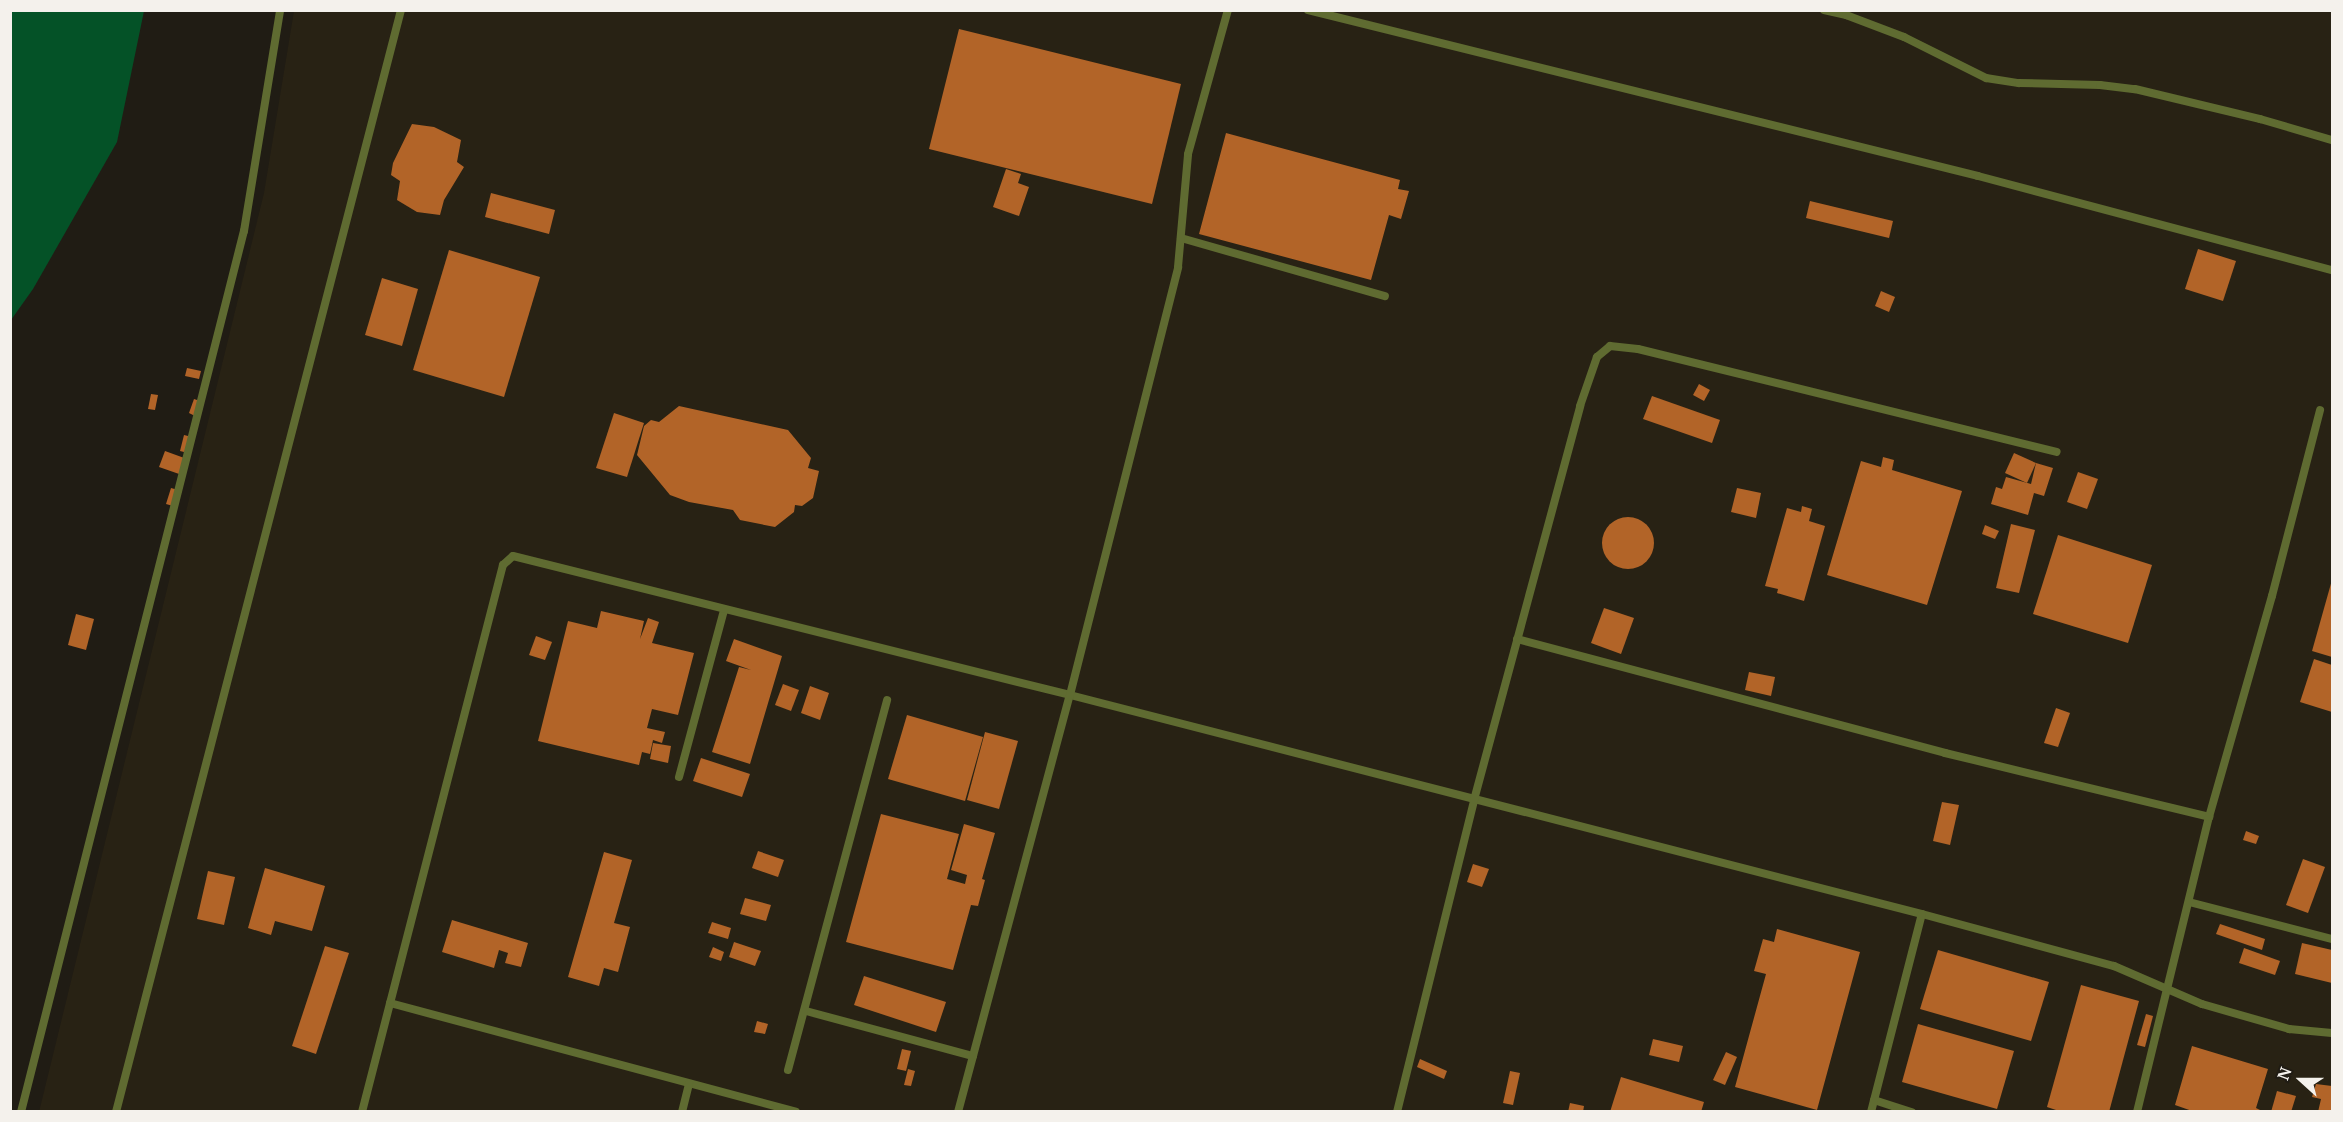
<!DOCTYPE html>
<html>
<head>
<meta charset="utf-8">
<style>
  body { margin:0 }
  #map { position:relative; width:2343px; height:1122px; overflow:hidden; background:#201c14; font-family:"PT Serif",serif }
  div>[style] { position:absolute }
  .built>* { inset:0; background:#282214 }
  .water>* { inset:0; background:#045227 }
  .building>* { inset:0; background:#b26428 }
  .round { border-radius:50% }
  .service>* { height:8px; margin:-4px; padding:0 4px; transform-origin:4px; border-radius:4px; background:#5f6b31 }
  span { translate:-50% -50%; white-space:nowrap; text-align:center; line-height:1.15; -webkit-text-stroke:4.5px #201c14; paint-order:stroke }
  .frame { position:absolute; inset:0; border:12px solid #f4f1ec; pointer-events:none }
  .north { position:absolute; left:2271px; top:1050px; width:60px; height:60px; -webkit-text-stroke:4px #201c14; paint-order:stroke; rotate:291deg; font-size:16px; font-weight:700; line-height:24px; text-align:center; color:#f4f1ec }
  .north::after { content:''; display:block; margin:auto; width:21px; height:27px; background:#f4f1ec; clip-path:polygon(50% 0,100% 100%,50% 72%,0 100%) }
</style>
</head>
<body>
<div id="map">
  <div class="built">
    <i style="clip-path:polygon(294px 11px,2332px 11px,2332px 1111px,39px 1112px,264px 193px)"></i>
  </div>
  <div class="water">
    <i style="clip-path:polygon(11px 10px,144px 11px,117px 142px,33px 289px,11px 320px)"></i>
  </div>
  <div class="building">
    <i style="clip-path:polygon(959px 29px,1181px 84px,1152px 204px,929px 149px)"></i>
    <i style="clip-path:polygon(412px 124px,434px 127px,461px 140px,457px 162px,464px 167px,444px 200px,440px 215px,417px 212px,397px 200px,400px 181px,391px 175px,393px 163px)"></i>
    <i style="clip-path:polygon(1226px 133px,1400px 180px,1398px 189px,1409px 191px,1401px 219px,1389px 215px,1371px 280px,1199px 234px)"></i>
    <i style="clip-path:polygon(1006px 169px,1021px 174px,1018px 183px,1029px 187px,1019px 216px,993px 207px)"></i>
    <i style="clip-path:polygon(491px 193px,555px 210px,549px 234px,485px 217px)"></i>
    <i style="clip-path:polygon(1810px 201px,1893px 221px,1889px 238px,1806px 218px)"></i>
    <i style="clip-path:polygon(2198px 249px,2236px 261px,2223px 301px,2185px 289px)"></i>
    <i style="clip-path:polygon(449px 250px,540px 277px,504px 397px,413px 370px)"></i>
    <i style="clip-path:polygon(382px 278px,418px 289px,402px 346px,365px 335px)"></i>
    <i style="clip-path:polygon(1881px 291px,1895px 297px,1889px 312px,1875px 306px)"></i>
    <i style="clip-path:polygon(187px 368px,201px 371px,199px 379px,185px 376px)"></i>
    <i style="clip-path:polygon(1699px 384px,1710px 390px,1704px 401px,1693px 395px)"></i>
    <i style="clip-path:polygon(151px 394px,158px 395px,155px 410px,148px 409px)"></i>
    <i style="clip-path:polygon(1652px 396px,1720px 420px,1712px 443px,1643px 419px)"></i>
    <i style="clip-path:polygon(194px 399px,200px 401px,195px 416px,189px 413px)"></i>
    <i style="clip-path:polygon(679px 406px,788px 430px,811px 458px,808px 468px,819px 471px,813px 498px,802px 506px,795px 505px,794px 512px,775px 527px,740px 520px,733px 510px,689px 502px,670px 495px,637px 455px,644px 426px,651px 420px,659px 422px)"></i>
    <i style="clip-path:polygon(614px 413px,644px 423px,627px 477px,596px 468px)"></i>
    <i style="clip-path:polygon(184px 435px,192px 437px,188px 453px,180px 451px)"></i>
    <i style="clip-path:polygon(165px 451px,187px 459px,182px 475px,159px 467px)"></i>
    <i style="clip-path:polygon(2014px 453px,2036px 463px,2027px 483px,2005px 473px)"></i>
    <i style="clip-path:polygon(1883px 457px,1894px 460px,1892px 470px,1962px 491px,1927px 605px,1827px 575px,1861px 461px,1881px 467px)"></i>
    <i style="clip-path:polygon(2036px 463px,2053px 468px,2044px 496px,2034px 493px,2028px 515px,1991px 504px,1996px 487px,2002px 489px,2006px 477px,2031px 484px)"></i>
    <i style="clip-path:polygon(2078px 472px,2098px 479px,2087px 509px,2067px 502px)"></i>
    <i style="clip-path:polygon(171px 488px,178px 490px,173px 506px,166px 504px)"></i>
    <i style="clip-path:polygon(1737px 488px,1761px 493px,1756px 518px,1731px 512px)"></i>
    <i style="clip-path:polygon(1802px 506px,1812px 509px,1809px 521px,1825px 526px,1804px 601px,1777px 593px,1778px 589px,1765px 586px,1787px 508px,1801px 512px)"></i>
    <i class="round" style="left:1602px;top:517px;width:52px;height:52px"></i>
    <i style="clip-path:polygon(2011px 524px,2035px 530px,2019px 593px,1996px 588px)"></i>
    <i style="clip-path:polygon(1985px 525px,1999px 531px,1995px 539px,1982px 534px)"></i>
    <i style="clip-path:polygon(2058px 535px,2152px 565px,2128px 643px,2033px 614px)"></i>
    <i style="clip-path:polygon(2332px 580px,2332px 657px,2312px 651px)"></i>
    <i style="clip-path:polygon(1604px 608px,1634px 618px,1621px 654px,1591px 643px)"></i>
    <i style="clip-path:polygon(601px 611px,644px 621px,640px 639px,648px 618px,659px 622px,652px 643px,694px 653px,678px 715px,652px 709px,647px 728px,665px 732px,662px 743px,653px 740px,650px 754px,642px 752px,639px 765px,538px 741px,568px 621px,597px 628px)"></i>
    <i style="clip-path:polygon(76px 614px,94px 619px,86px 650px,68px 645px)"></i>
    <i style="clip-path:polygon(536px 636px,552px 642px,545px 660px,529px 655px)"></i>
    <i style="clip-path:polygon(734px 639px,782px 656px,750px 764px,712px 752px,739px 667px,751px 670px,726px 661px)"></i>
    <i style="clip-path:polygon(2314px 659px,2332px 665px,2332px 712px,2300px 702px)"></i>
    <i style="clip-path:polygon(1749px 672px,1775px 677px,1771px 696px,1745px 690px)"></i>
    <i style="clip-path:polygon(783px 684px,799px 690px,791px 711px,775px 705px)"></i>
    <i style="clip-path:polygon(810px 686px,829px 693px,820px 720px,801px 713px)"></i>
    <i style="clip-path:polygon(2056px 708px,2070px 713px,2058px 747px,2044px 743px)"></i>
    <i style="clip-path:polygon(907px 715px,983px 737px,965px 801px,888px 779px)"></i>
    <i style="clip-path:polygon(985px 732px,1018px 741px,999px 809px,967px 800px)"></i>
    <i style="clip-path:polygon(653px 743px,671px 746px,668px 763px,650px 759px)"></i>
    <i style="clip-path:polygon(701px 758px,750px 774px,742px 797px,693px 781px)"></i>
    <i style="clip-path:polygon(1942px 802px,1959px 805px,1950px 845px,1933px 841px)"></i>
    <i style="clip-path:polygon(881px 814px,959px 834px,947px 879px,965px 884px,967px 875px,951px 870px,964px 824px,995px 833px,982px 879px,985px 880px,978px 906px,971px 905px,953px 970px,846px 942px)"></i>
    <i style="clip-path:polygon(2246px 831px,2259px 836px,2256px 844px,2243px 840px)"></i>
    <i style="clip-path:polygon(758px 851px,784px 860px,778px 877px,752px 868px)"></i>
    <i style="clip-path:polygon(604px 852px,632px 860px,614px 923px,630px 927px,618px 972px,604px 968px,599px 986px,568px 977px)"></i>
    <i style="clip-path:polygon(2303px 859px,2325px 867px,2308px 913px,2286px 905px)"></i>
    <i style="clip-path:polygon(1473px 864px,1489px 869px,1482px 887px,1467px 882px)"></i>
    <i style="clip-path:polygon(265px 868px,325px 886px,312px 931px,275px 921px,271px 935px,248px 928px)"></i>
    <i style="clip-path:polygon(208px 871px,235px 877px,224px 925px,197px 919px)"></i>
    <i style="clip-path:polygon(745px 898px,771px 905px,766px 921px,740px 914px)"></i>
    <i style="clip-path:polygon(452px 920px,528px 943px,521px 967px,505px 963px,508px 953px,499px 950px,494px 968px,442px 952px)"></i>
    <i style="clip-path:polygon(712px 922px,731px 928px,728px 939px,708px 933px)"></i>
    <i style="clip-path:polygon(2220px 924px,2265px 939px,2262px 950px,2216px 934px)"></i>
    <i style="clip-path:polygon(1777px 929px,1860px 952px,1817px 1110px,1735px 1087px,1766px 974px,1754px 971px,1763px 939px,1774px 942px)"></i>
    <i style="clip-path:polygon(734px 942px,761px 951px,755px 966px,729px 957px)"></i>
    <i style="clip-path:polygon(2302px 943px,2332px 950px,2332px 983px,2295px 974px)"></i>
    <i style="clip-path:polygon(325px 946px,349px 953px,316px 1054px,292px 1046px)"></i>
    <i style="clip-path:polygon(713px 947px,724px 952px,721px 961px,709px 957px)"></i>
    <i style="clip-path:polygon(2244px 948px,2280px 961px,2275px 975px,2239px 963px)"></i>
    <i style="clip-path:polygon(1938px 950px,2049px 982px,2031px 1041px,1920px 1009px)"></i>
    <i style="clip-path:polygon(864px 976px,946px 1002px,936px 1032px,854px 1005px)"></i>
    <i style="clip-path:polygon(2081px 985px,2139px 1001px,2109px 1112px,2062px 1112px,2047px 1107px)"></i>
    <i style="clip-path:polygon(2146px 1014px,2153px 1016px,2145px 1047px,2137px 1045px)"></i>
    <i style="clip-path:polygon(757px 1021px,768px 1024px,765px 1034px,754px 1032px)"></i>
    <i style="clip-path:polygon(1918px 1024px,2014px 1051px,1997px 1109px,1902px 1082px)"></i>
    <i style="clip-path:polygon(1653px 1039px,1683px 1046px,1679px 1062px,1649px 1055px)"></i>
    <i style="clip-path:polygon(2192px 1046px,2268px 1069px,2256px 1108px,2264px 1112px,2195px 1112px,2175px 1105px)"></i>
    <i style="clip-path:polygon(902px 1049px,911px 1051px,906px 1071px,897px 1069px)"></i>
    <i style="clip-path:polygon(1726px 1052px,1737px 1057px,1725px 1085px,1713px 1080px)"></i>
    <i style="clip-path:polygon(1420px 1059px,1447px 1071px,1444px 1079px,1417px 1067px)"></i>
    <i style="clip-path:polygon(908px 1069px,915px 1071px,911px 1086px,904px 1085px)"></i>
    <i style="clip-path:polygon(1510px 1071px,1520px 1073px,1513px 1105px,1503px 1103px)"></i>
    <i style="clip-path:polygon(1621px 1077px,1704px 1102px,1701px 1112px,1610px 1112px)"></i>
    <i style="clip-path:polygon(2316px 1084px,2332px 1086px,2332px 1112px,2318px 1112px,2321px 1099px,2312px 1097px)"></i>
    <i style="clip-path:polygon(2277px 1091px,2296px 1096px,2291px 1112px,2271px 1112px)"></i>
    <i style="clip-path:polygon(1570px 1103px,1584px 1106px,1583px 1112px,1568px 1112px)"></i>
  </div>
  <div class="service">
    <i style="left:1308px;top:10px;width:690px;rotate:13.92deg"></i>
    <i style="left:1978px;top:176px;width:366px;rotate:14.9deg"></i>
    <i style="left:1824px;top:10px;width:23px;rotate:13deg"></i>
    <i style="left:1846px;top:15px;width:62px;rotate:20.8deg"></i>
    <i style="left:1904px;top:37px;width:92px;rotate:26.6deg"></i>
    <i style="left:1986px;top:78px;width:33px;rotate:9deg"></i>
    <i style="left:2019px;top:83px;width:81px;rotate:1.4deg"></i>
    <i style="left:2100px;top:85px;width:35px;rotate:7deg"></i>
    <i style="left:2135px;top:89px;width:129px;rotate:13.5deg"></i>
    <i style="left:2260px;top:119px;width:75px;rotate:16.3deg"></i>
    <i style="left:1181px;top:238px;width:212px;rotate:15.9deg"></i>
    <i style="left:1517px;top:639px;width:443px;rotate:14.9deg"></i>
    <i style="left:1945px;top:753px;width:272px;rotate:13.6deg"></i>
    <i style="left:679px;top:777px;width:173px;rotate:-74.9deg"></i>
    <i style="left:2189px;top:902px;width:148px;rotate:14.5deg"></i>
    <i style="left:390px;top:1003px;width:420px;rotate:15deg"></i>
    <i style="left:806px;top:1011px;width:173px;rotate:15.1deg"></i>
    <i style="left:788px;top:1070px;width:383px;rotate:-75deg"></i>
    <i style="left:1874px;top:1100px;width:40px;rotate:18deg"></i>
    <i style="left:21px;top:1112px;width:909px;rotate:-75.8deg"></i>
    <i style="left:244px;top:231px;width:224px;rotate:-80.7deg"></i>
    <i style="left:116px;top:1112px;width:1138px;rotate:-75.5deg"></i>
    <i style="left:362px;top:1112px;width:565px;rotate:-75.55deg"></i>
    <i style="left:503px;top:565px;width:13px;rotate:-42deg"></i>
    <i style="left:513px;top:556px;width:574px;rotate:14.01deg"></i>
    <i style="left:1070px;top:695px;width:880px;rotate:14.42deg"></i>
    <i style="left:1922px;top:914px;width:199px;rotate:15.2deg"></i>
    <i style="left:2114px;top:966px;width:96px;rotate:23.4deg"></i>
    <i style="left:2202px;top:1004px;width:91px;rotate:16deg"></i>
    <i style="left:2289px;top:1029px;width:43px;rotate:5.3deg"></i>
    <i style="left:682px;top:1112px;width:29px;rotate:-76deg"></i>
    <i style="left:958px;top:1112px;width:432px;rotate:-75deg"></i>
    <i style="left:1070px;top:695px;width:441px;rotate:-75.8deg"></i>
    <i style="left:1178px;top:267px;width:113px;rotate:-84.9deg"></i>
    <i style="left:1188px;top:154px;width:149px;rotate:-74.5deg"></i>
    <i style="left:1397px;top:1112px;width:321px;rotate:-76.1deg"></i>
    <i style="left:1474px;top:800px;width:408px;rotate:-74.9deg"></i>
    <i style="left:1580px;top:406px;width:52px;rotate:-70.9deg"></i>
    <i style="left:1597px;top:357px;width:17px;rotate:-40deg"></i>
    <i style="left:1610px;top:346px;width:28px;rotate:6deg"></i>
    <i style="left:1638px;top:349px;width:431px;rotate:13.8deg"></i>
    <i style="left:1871px;top:1112px;width:204px;rotate:-75.6deg"></i>
    <i style="left:2137px;top:1112px;width:304px;rotate:-76.3deg"></i>
    <i style="left:2209px;top:817px;width:230px;rotate:-74.1deg"></i>
    <i style="left:2272px;top:596px;width:192px;rotate:-75.5deg"></i>
  </div>
  <div class="frame"></div>
  <div class="north">N</div>
</div>
</body>
</html>
